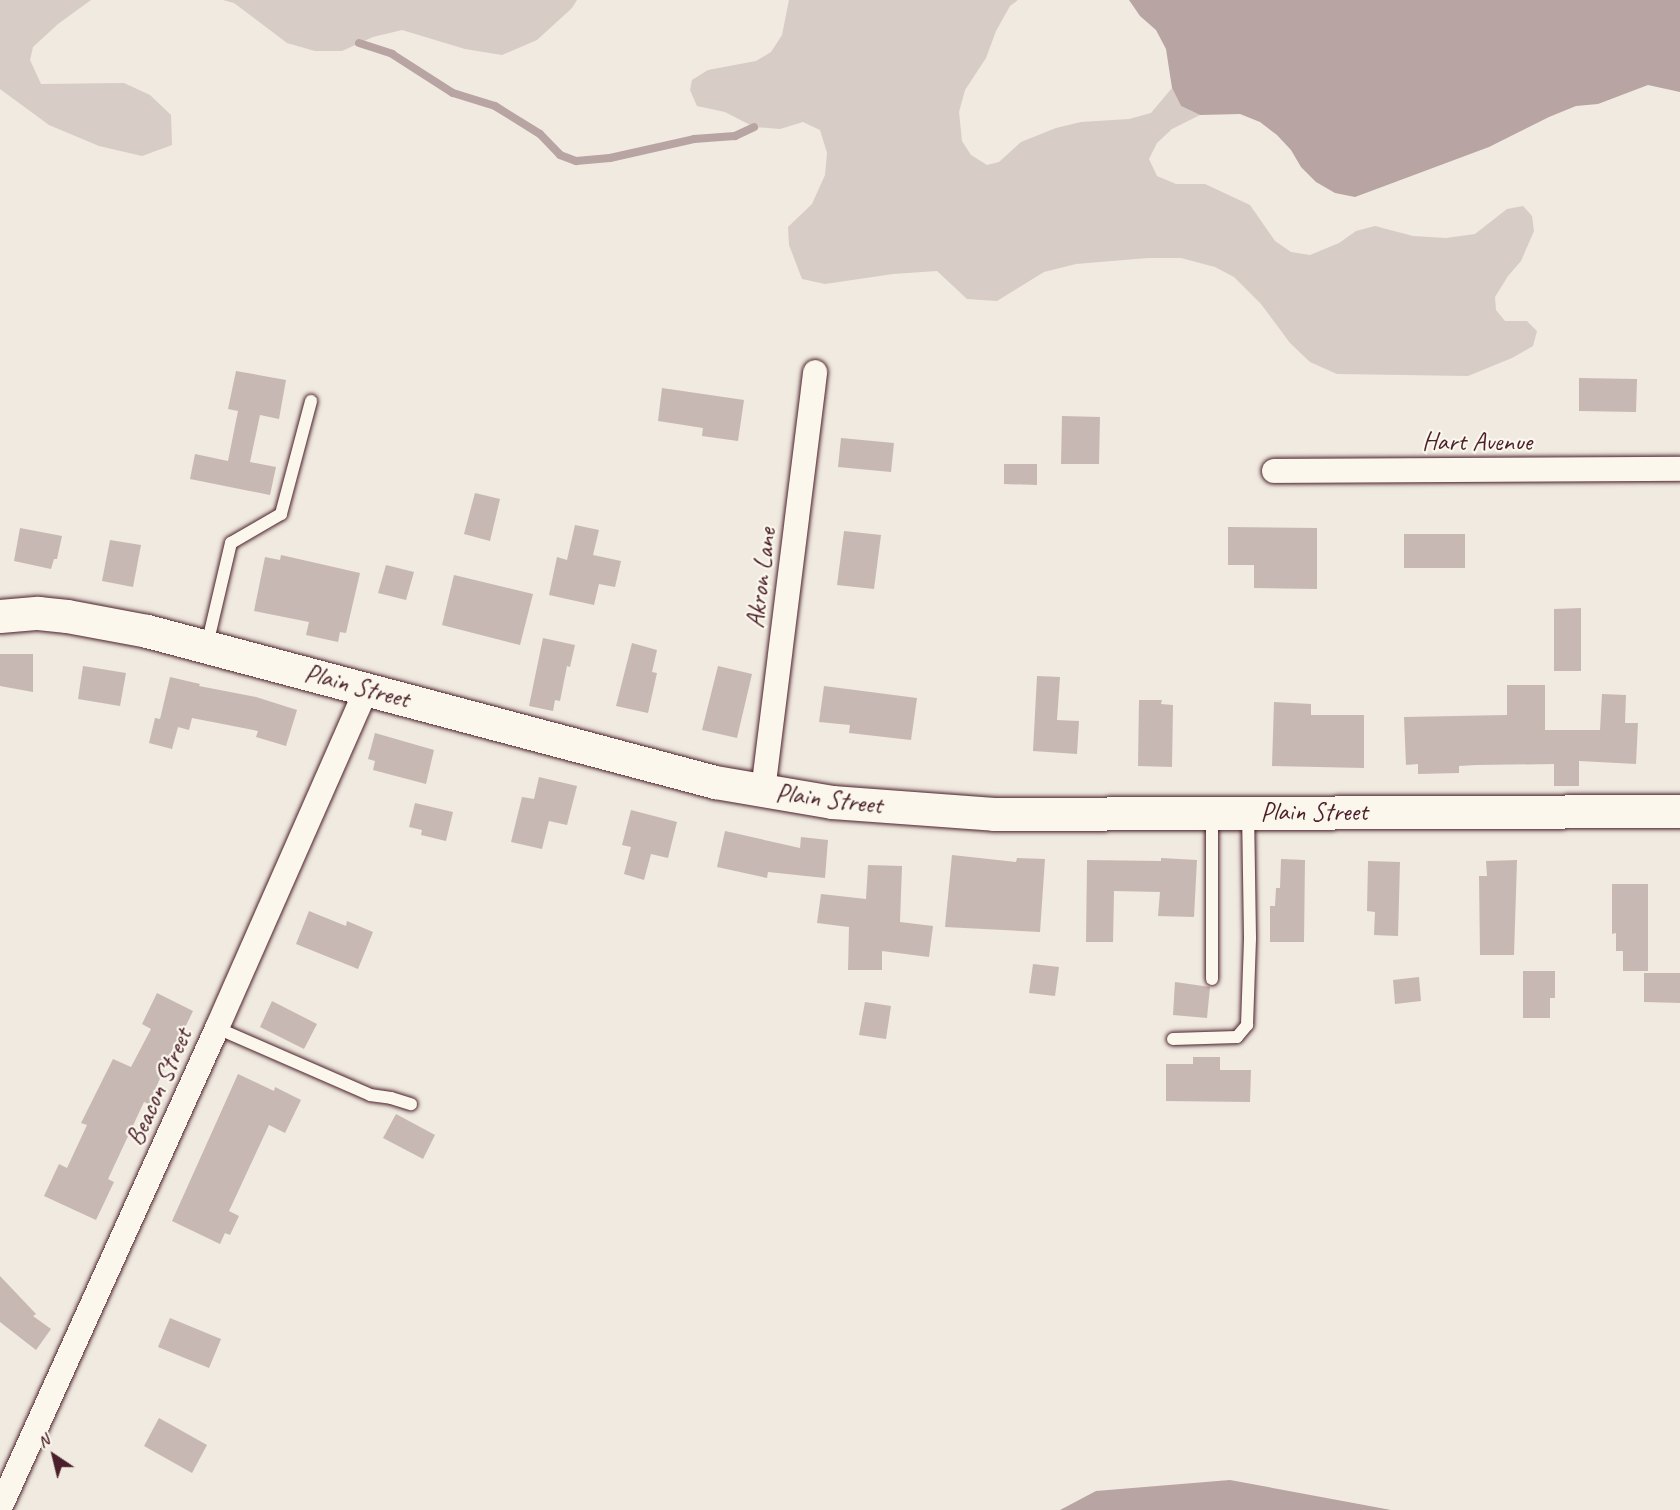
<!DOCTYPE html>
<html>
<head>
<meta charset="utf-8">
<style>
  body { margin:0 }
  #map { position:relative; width:1680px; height:1510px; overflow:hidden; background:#f0eae0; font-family:Caveat,sans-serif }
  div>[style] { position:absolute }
  .green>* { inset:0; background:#d8ccc6 }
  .water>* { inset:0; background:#b8a4a2 }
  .stream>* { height:8px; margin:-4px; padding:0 4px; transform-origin:4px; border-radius:4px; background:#b8a4a2 }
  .building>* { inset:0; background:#c8b8b3 }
  .roads { filter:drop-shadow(0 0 2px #4a1f2b) drop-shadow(0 0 2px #4a1f2b) }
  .lane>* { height:12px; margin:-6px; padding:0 6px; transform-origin:6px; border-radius:6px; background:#fbf7ec }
  .street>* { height:24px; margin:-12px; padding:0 12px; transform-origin:12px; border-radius:12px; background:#fbf7ec }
  .secondary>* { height:33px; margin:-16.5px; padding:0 16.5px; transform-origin:16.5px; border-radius:16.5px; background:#fbf7ec }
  span { translate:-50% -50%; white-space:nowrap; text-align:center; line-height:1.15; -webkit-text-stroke:4.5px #fbf7ec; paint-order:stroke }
  .street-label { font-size:26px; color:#4a1f2b }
  .north { position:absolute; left:24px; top:1426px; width:60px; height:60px; -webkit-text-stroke:4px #fbf7ec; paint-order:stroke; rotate:325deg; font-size:16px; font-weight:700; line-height:24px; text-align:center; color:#4a1f2b }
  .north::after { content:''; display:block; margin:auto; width:21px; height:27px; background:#4a1f2b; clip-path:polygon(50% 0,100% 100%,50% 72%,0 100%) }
</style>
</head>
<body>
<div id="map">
  <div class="green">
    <i style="clip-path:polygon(0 0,91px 0,58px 24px,33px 47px,30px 60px,41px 84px,124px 83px,150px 95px,171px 115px,172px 145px,142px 156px,99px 146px,49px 125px,0 89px)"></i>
    <i style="clip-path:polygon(223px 0,577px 0,572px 8px,537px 40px,502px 55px,465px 49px,402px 30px,373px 37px,342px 51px,315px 51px,287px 43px,234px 3px)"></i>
    <i style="clip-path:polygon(789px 0,1018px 0,1010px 6px,996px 31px,986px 58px,965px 90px,959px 112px,962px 141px,971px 155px,987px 165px,999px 162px,1021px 142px,1056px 128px,1081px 122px,1129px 119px,1151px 113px,1172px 88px,1181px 106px,1200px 115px,1172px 129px,1157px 143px,1149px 159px,1157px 176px,1176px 184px,1205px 184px,1250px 205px,1275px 241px,1291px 252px,1310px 255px,1339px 243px,1356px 231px,1375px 226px,1413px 236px,1446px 238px,1475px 234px,1507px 209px,1523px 206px,1532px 216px,1534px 231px,1521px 261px,1508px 276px,1495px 297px,1496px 310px,1505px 321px,1527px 321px,1537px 331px,1533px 346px,1512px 358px,1468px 376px,1337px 374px,1310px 362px,1290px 343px,1261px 304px,1234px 277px,1215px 267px,1181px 258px,1148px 258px,1076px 264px,1044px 272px,997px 301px,967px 299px,937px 271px,893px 274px,825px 284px,802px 279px,789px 245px,788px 227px,812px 204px,825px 175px,827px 153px,820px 130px,803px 122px,780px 129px,754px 127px,725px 112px,697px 106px,690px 90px,692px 80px,708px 70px,756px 61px,771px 52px,782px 35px)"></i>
  </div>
  <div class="water">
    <i style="clip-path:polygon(1129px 0,1680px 0,1680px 92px,1648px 85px,1598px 104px,1576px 106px,1549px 117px,1489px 147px,1355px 197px,1335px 193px,1316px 182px,1301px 167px,1291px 150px,1277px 135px,1260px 122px,1240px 114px,1200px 115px,1181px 106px,1172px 88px,1166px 49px,1156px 30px,1140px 16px)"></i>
    <i style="clip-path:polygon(1230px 1480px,1391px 1510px,1060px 1510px,1096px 1491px)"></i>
  </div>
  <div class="stream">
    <i style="left:359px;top:43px;width:35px;rotate:18deg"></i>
    <i style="left:392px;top:54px;width:72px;rotate:32.6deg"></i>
    <i style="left:453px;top:93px;width:44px;rotate:17.2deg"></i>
    <i style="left:495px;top:106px;width:53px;rotate:31.9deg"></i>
    <i style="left:540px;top:134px;width:29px;rotate:46deg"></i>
    <i style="left:560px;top:155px;width:17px;rotate:21deg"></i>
    <i style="left:576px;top:161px;width:34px;rotate:-5deg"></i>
    <i style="left:610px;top:158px;width:86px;rotate:-12.7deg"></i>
    <i style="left:694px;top:139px;width:41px;rotate:-4.2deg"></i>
    <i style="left:735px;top:136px;width:21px;rotate:-25deg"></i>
  </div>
  <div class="building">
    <i style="clip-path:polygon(236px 371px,286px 380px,279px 419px,260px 415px,250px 462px,276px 467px,270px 495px,190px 479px,195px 454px,228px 461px,238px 411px,228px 409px)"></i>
    <i style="clip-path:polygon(1579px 378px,1637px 379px,1636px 412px,1579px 411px)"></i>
    <i style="clip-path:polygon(662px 388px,744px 400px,738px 441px,702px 436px,703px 428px,658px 421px)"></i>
    <i style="clip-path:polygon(1062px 416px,1100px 417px,1099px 464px,1061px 464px)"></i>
    <i style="clip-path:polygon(841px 438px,894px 443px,891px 472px,838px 467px)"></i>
    <i style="clip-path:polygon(1004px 464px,1037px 464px,1037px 485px,1004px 484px)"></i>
    <i style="clip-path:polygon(475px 493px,500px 499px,490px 541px,464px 534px)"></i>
    <i style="clip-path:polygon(575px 525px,599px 530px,593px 555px,621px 561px,615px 587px,599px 584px,594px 605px,549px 595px,557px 557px,567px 560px)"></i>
    <i style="clip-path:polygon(1228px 527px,1317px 528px,1317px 589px,1254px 588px,1254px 565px,1228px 565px)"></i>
    <i style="clip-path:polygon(20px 528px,62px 536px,57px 559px,54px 559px,51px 569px,14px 561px)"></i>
    <i style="clip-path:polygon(844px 531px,881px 535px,874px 589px,837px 585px)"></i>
    <i style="clip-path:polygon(1404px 534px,1465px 534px,1465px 568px,1404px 568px)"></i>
    <i style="clip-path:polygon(110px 540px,141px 545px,133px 587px,102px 581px)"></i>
    <i style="clip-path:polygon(281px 555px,360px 573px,346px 633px,340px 632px,338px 642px,306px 635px,309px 622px,254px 611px,265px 557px,280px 560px)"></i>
    <i style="clip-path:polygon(386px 565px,414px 572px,406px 600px,378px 593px)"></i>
    <i style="clip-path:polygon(454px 575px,533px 594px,520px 645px,442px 625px)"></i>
    <i style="clip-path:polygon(1581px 608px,1581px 671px,1554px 671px,1554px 609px)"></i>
    <i style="clip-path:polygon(543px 638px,575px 645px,570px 667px,567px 666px,560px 701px,555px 700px,553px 711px,529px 706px)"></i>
    <i style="clip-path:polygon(632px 643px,657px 650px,652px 672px,657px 673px,648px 713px,616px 706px)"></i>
    <i style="clip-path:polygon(0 654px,33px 654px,33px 692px,0 686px)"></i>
    <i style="clip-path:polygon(83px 666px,126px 673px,120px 706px,78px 699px)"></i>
    <i style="clip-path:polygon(718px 666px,752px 674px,737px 738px,702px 730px)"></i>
    <i style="clip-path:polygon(1037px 676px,1060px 677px,1057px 720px,1079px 721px,1077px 754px,1033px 751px)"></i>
    <i style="clip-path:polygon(170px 677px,200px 684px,199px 686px,256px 697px,297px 710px,286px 746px,256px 737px,258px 731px,192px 718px,189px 730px,178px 727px,172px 749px,149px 743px,155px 718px,160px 719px)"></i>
    <i style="clip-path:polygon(1507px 685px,1545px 685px,1545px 730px,1600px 730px,1602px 694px,1626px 695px,1625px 723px,1638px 723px,1636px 764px,1579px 761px,1579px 786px,1554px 786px,1554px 764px,1476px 765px,1459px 766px,1459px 773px,1418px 774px,1418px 764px,1406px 765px,1404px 717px,1507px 715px)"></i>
    <i style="clip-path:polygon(824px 686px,917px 698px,911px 740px,849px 733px,850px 725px,819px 722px)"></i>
    <i style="clip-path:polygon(1139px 700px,1162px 700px,1161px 704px,1173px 705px,1172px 767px,1138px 766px)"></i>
    <i style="clip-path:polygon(1274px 702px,1311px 704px,1311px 715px,1364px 715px,1364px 768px,1272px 766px)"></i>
    <i style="clip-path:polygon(375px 733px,434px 750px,426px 784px,373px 770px,375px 761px,368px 759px)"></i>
    <i style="clip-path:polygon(539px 777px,577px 786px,567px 825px,549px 821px,542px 849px,511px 842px,522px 797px,534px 799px)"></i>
    <i style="clip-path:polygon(415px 803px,453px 812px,446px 841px,421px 835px,422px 830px,409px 827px)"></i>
    <i style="clip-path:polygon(631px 810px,677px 822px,668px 858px,651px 854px,644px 880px,624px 874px,631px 847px,622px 845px)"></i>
    <i style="clip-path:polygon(725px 831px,800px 848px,801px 837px,828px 840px,825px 878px,768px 872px,767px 878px,717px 867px)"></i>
    <i style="clip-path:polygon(952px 855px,1016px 862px,1017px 858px,1045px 859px,1040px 932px,945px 927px)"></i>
    <i style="clip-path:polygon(1161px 858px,1197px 860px,1194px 917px,1158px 916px,1160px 892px,1114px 891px,1113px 942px,1086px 942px,1087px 860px,1161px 861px)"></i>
    <i style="clip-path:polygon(1281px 859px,1305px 860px,1304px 942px,1270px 942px,1270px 906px,1275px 906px,1276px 888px,1280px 888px)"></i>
    <i style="clip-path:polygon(1517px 860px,1514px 955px,1480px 955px,1479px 876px,1487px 876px,1486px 861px)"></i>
    <i style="clip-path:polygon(1368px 861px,1400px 862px,1398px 936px,1374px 935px,1375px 912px,1367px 911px)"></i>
    <i style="clip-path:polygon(868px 865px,902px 866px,900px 922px,933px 926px,929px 957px,882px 951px,882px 970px,848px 970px,849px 927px,817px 923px,821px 894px,866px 899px)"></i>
    <i style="clip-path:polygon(1612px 884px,1648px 884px,1648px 971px,1623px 971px,1623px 951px,1616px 951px,1616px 933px,1612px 934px)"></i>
    <i style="clip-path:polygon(309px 911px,346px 926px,347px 921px,373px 932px,358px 969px,296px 944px)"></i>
    <i style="clip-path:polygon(1033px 964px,1059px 967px,1055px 996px,1029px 993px)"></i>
    <i style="clip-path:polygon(1523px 971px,1555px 971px,1555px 998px,1550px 998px,1550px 1018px,1523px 1018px)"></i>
    <i style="clip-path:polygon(1644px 973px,1680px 973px,1680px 1003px,1644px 1002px)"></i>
    <i style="clip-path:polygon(1419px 977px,1421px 1001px,1395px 1004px,1393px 980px)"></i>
    <i style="clip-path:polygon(1175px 982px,1210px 987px,1207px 1018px,1173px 1015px)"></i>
    <i style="clip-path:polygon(157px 993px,193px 1011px,178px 1042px,176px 1041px,149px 1104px,144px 1102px,108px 1179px,114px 1182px,96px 1220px,44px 1196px,59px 1164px,67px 1168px,87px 1125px,81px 1123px,113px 1059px,131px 1067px,151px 1029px,142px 1024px)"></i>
    <i style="clip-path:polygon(272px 1001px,317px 1024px,304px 1049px,260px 1027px)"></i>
    <i style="clip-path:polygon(865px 1002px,891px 1006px,886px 1039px,859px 1035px)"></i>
    <i style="clip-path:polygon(1193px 1057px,1220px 1057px,1220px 1070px,1251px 1070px,1250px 1102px,1166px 1101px,1166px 1064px,1193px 1064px)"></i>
    <i style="clip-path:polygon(238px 1074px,274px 1091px,275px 1087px,301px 1100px,285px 1133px,269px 1125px,229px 1211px,239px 1216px,230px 1235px,225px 1233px,220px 1244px,172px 1221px)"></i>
    <i style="clip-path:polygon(396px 1114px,435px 1135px,423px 1159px,383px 1138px)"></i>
    <i style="clip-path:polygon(0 1276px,36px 1314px,33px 1316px,51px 1329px,36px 1350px,0 1322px)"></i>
    <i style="clip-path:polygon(170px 1318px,221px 1339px,209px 1368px,158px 1347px)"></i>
    <i style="clip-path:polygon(159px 1418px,207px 1445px,192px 1473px,144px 1446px)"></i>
  </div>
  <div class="roads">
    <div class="lane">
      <i style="left:207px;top:645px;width:105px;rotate:-76.8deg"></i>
      <i style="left:231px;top:543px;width:58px;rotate:-30.1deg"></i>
      <i style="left:281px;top:514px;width:117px;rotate:-75.1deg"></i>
      <i style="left:1212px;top:814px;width:165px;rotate:90deg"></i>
      <i style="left:217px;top:1028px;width:167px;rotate:23.6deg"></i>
      <i style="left:370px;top:1095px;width:21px;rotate:8deg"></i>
      <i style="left:391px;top:1098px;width:21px;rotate:17deg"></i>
      <i style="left:1173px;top:1039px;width:64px;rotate:-1.8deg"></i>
      <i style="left:1237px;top:1037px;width:16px;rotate:-50deg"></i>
      <i style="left:1247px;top:1025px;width:88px;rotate:-88deg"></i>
      <i style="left:1250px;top:937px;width:123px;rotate:-90.9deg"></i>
    </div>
    <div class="street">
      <i style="left:1274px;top:471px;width:406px;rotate:-0.3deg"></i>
      <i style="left:763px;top:791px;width:422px;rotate:-82.9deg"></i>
      <i style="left:0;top:1508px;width:527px;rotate:-65.67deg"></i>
      <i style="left:217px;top:1028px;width:372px;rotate:-66.2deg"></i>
    </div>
    <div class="secondary">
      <i style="left:0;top:616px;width:38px;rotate:-5deg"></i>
      <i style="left:38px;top:613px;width:29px;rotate:6deg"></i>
      <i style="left:67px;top:616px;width:81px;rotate:10.6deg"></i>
      <i style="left:147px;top:631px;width:588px;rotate:14.89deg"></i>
      <i style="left:715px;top:782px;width:119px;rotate:9.7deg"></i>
      <i style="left:832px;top:802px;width:162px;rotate:4.2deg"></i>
      <i style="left:994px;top:814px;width:686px;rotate:-0.25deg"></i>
    </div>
  </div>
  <div class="street-label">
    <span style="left:1477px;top:442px">Hart Avenue</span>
    <span style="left:761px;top:578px;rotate:-83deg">Akron Lane</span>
    <span style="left:357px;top:686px;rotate:15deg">Plain Street</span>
    <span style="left:829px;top:799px;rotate:7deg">Plain Street</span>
    <span style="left:1314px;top:812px">Plain Street</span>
    <span style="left:159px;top:1087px;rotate:-66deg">Beacon Street</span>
  </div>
  <div class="north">N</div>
</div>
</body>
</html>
